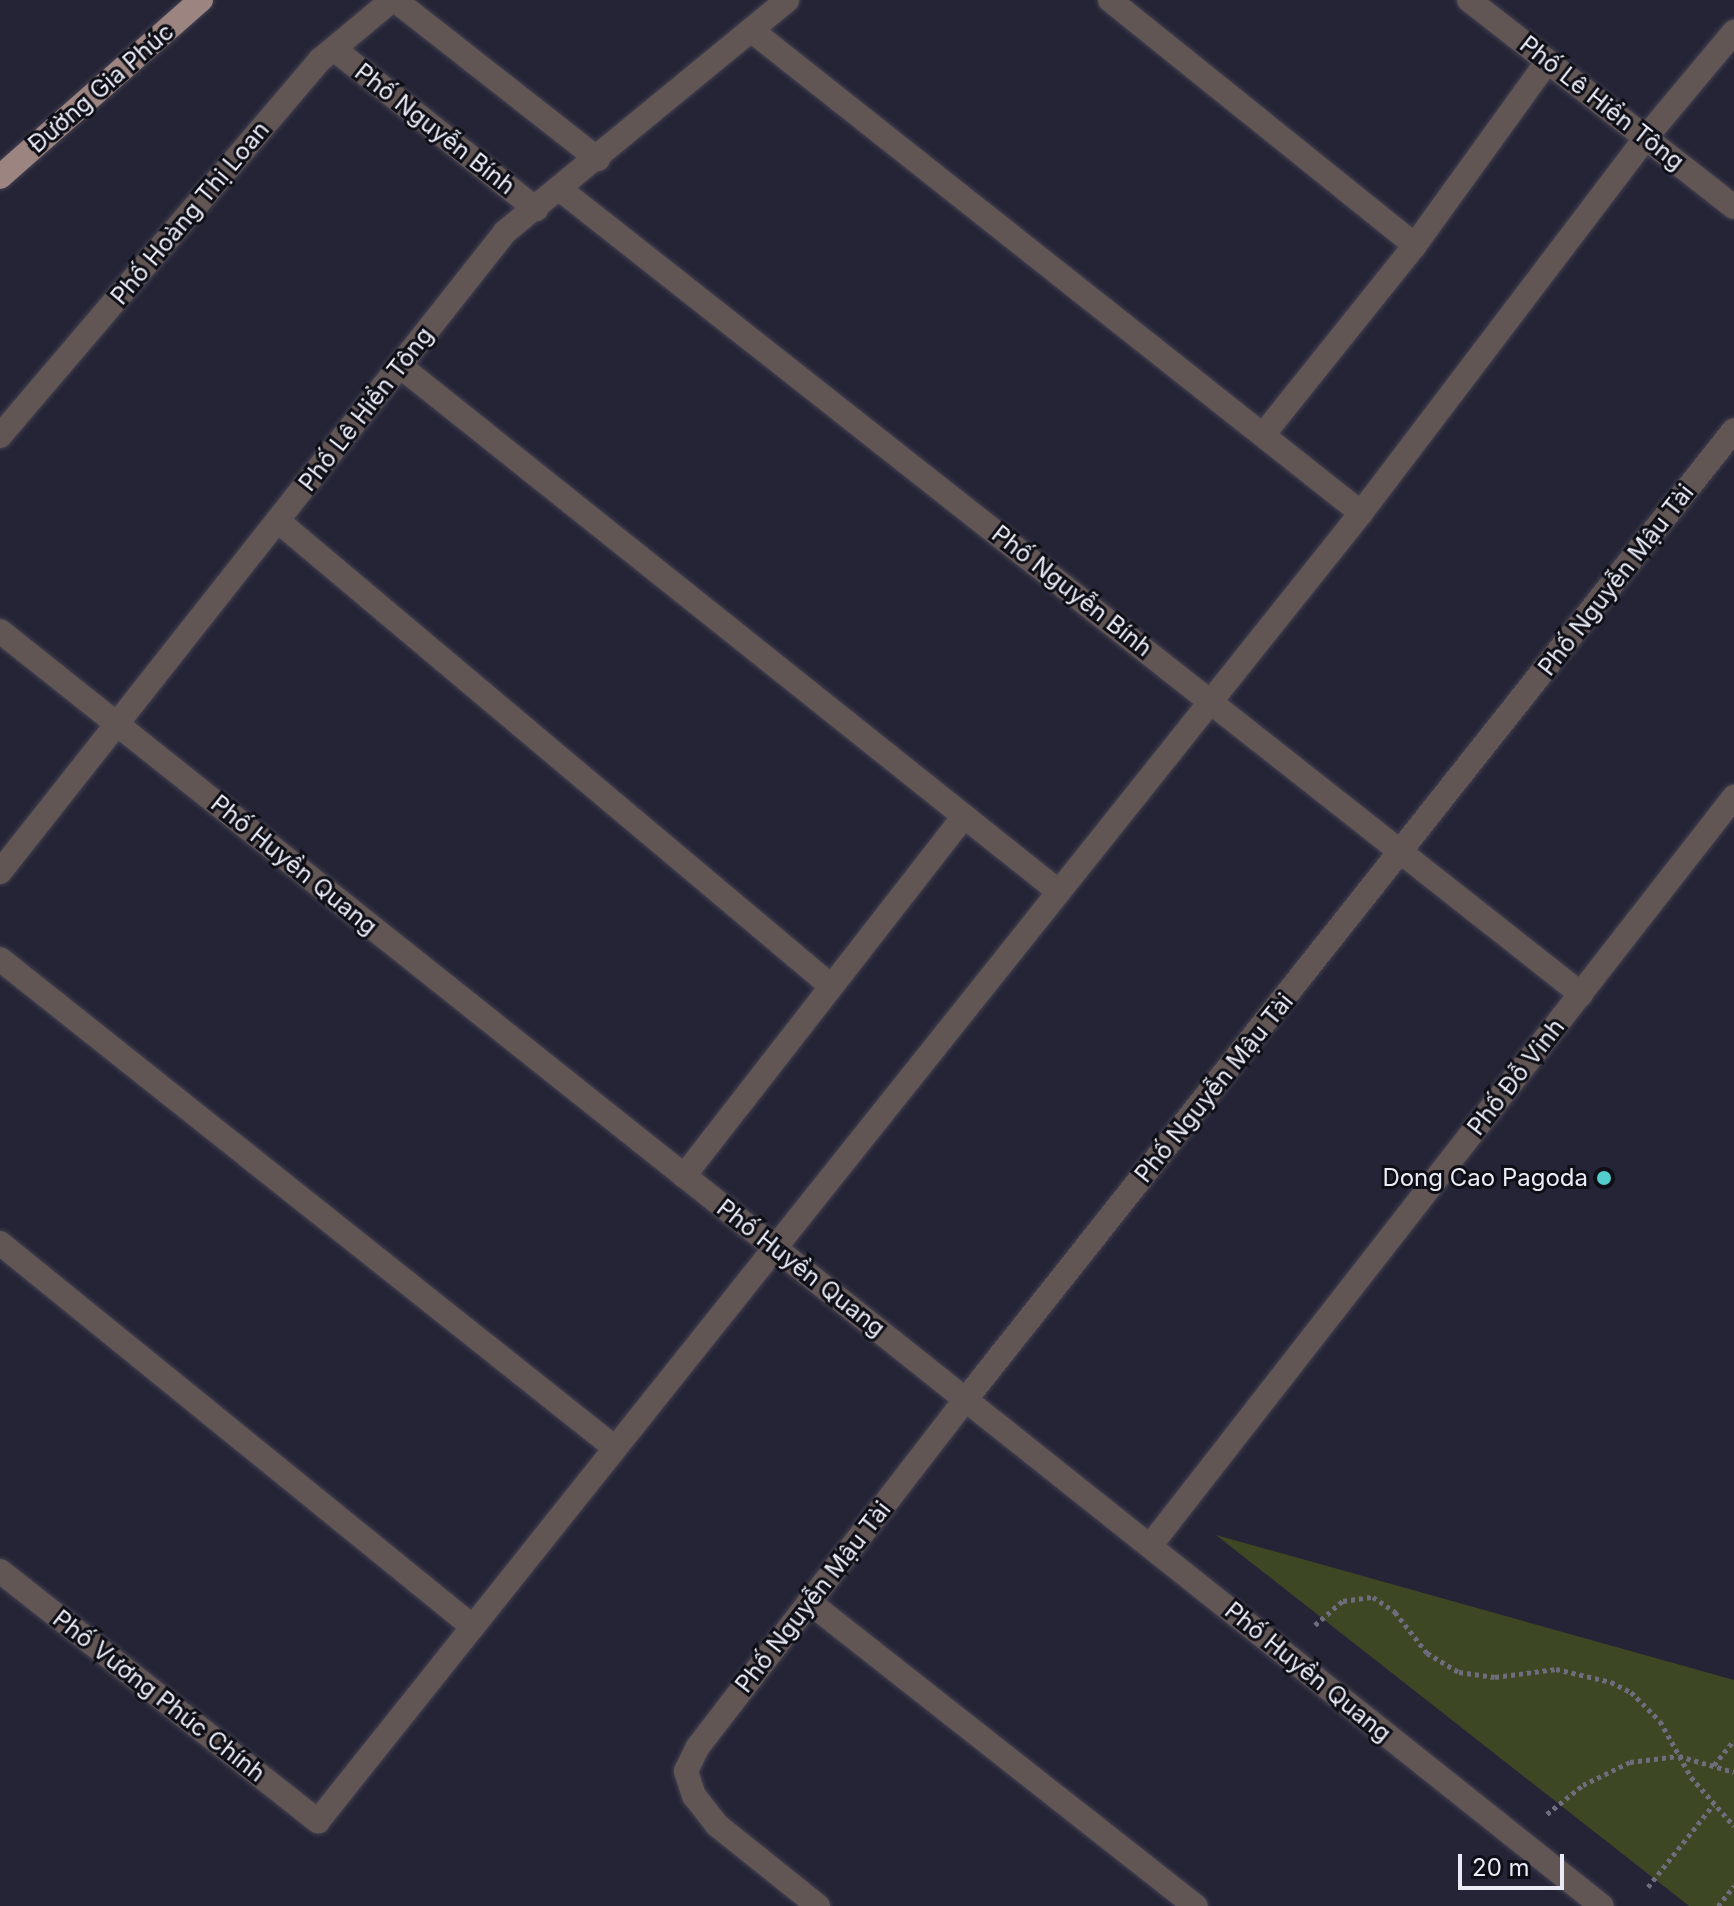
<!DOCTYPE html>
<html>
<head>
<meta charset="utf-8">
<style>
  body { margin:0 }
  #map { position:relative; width:1734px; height:1906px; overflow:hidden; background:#252436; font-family:Inter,sans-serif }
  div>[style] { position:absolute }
  .green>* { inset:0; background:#3e4724 }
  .path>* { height:5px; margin-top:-2.5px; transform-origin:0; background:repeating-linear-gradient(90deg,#6e6d7d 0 4px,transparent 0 8px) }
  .roads { filter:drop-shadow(0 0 2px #414051) drop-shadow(0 0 2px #414051) }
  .minor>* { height:24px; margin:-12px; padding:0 12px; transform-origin:12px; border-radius:12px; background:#615654 }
  .primary>* { height:24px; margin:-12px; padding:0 12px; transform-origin:12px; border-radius:12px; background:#9c8580 }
  .dots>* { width:22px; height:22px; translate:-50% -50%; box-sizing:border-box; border:4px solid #0e0e16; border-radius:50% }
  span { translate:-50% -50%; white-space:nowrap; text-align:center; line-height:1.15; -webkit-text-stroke:6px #0e0e16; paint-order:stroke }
  .street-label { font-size:24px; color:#ebebf7 }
  .poi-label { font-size:24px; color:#ebebf7 }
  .right { translate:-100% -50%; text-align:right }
  .scale { position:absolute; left:1458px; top:1854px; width:106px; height:36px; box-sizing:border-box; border:4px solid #ebebf7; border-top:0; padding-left:10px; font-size:24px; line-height:28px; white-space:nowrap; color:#ebebf7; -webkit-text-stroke:6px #0e0e16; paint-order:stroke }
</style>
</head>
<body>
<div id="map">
  <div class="green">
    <i style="clip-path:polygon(1216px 1535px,1734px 1680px,1734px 1906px,1689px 1906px)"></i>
  </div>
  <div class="path">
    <i style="left:1315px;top:1625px;width:37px;rotate:-41deg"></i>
    <i style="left:1343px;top:1601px;width:30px;rotate:-8deg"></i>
    <i style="left:1373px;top:1597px;width:27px;rotate:34deg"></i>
    <i style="left:1395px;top:1612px;width:52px;rotate:52deg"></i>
    <i style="left:1427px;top:1653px;width:37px;rotate:31deg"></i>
    <i style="left:1459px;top:1672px;width:36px;rotate:8deg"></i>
    <i style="left:1495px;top:1677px;width:62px;rotate:-7.5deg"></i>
    <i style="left:1556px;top:1669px;width:57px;rotate:13.3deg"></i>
    <i style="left:1611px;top:1682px;width:22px;rotate:27deg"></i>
    <i style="left:1631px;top:1692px;width:41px;rotate:45deg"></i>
    <i style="left:1660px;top:1721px;width:64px;rotate:61deg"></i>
    <i style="left:1691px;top:1777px;width:65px;rotate:48.7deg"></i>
    <i style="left:1714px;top:1765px;width:32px;rotate:-51deg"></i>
    <i style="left:1547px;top:1814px;width:46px;rotate:-38.9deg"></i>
    <i style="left:1583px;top:1785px;width:52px;rotate:-26.1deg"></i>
    <i style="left:1630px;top:1762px;width:49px;rotate:-7deg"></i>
    <i style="left:1679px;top:1756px;width:57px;rotate:16.2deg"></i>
    <i style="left:1648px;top:1887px;width:105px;rotate:-51.6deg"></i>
    <i style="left:1718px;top:1906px;width:26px;rotate:-51deg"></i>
  </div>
  <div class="roads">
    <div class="minor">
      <i style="left:395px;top:0;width:258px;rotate:38.1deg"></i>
      <i style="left:1110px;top:0;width:391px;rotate:38.8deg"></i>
      <i style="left:1469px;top:0;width:336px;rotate:38deg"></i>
      <i style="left:751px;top:30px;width:778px;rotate:38.37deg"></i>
      <i style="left:334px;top:49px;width:258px;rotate:38.4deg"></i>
      <i style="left:561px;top:190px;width:1299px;rotate:38.25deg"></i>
      <i style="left:400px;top:366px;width:842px;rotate:38.59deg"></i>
      <i style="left:1263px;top:435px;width:243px;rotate:-51.3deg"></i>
      <i style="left:1415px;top:245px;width:226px;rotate:-54.2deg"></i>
      <i style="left:0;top:436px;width:494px;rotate:-49.6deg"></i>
      <i style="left:320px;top:60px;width:94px;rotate:-39.8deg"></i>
      <i style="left:278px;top:521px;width:723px;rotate:40.06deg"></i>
      <i style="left:0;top:631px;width:2047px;rotate:38.52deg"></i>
      <i style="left:0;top:872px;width:815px;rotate:-51.72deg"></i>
      <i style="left:505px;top:232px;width:365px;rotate:-39.4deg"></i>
      <i style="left:0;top:959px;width:786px;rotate:38.49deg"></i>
      <i style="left:684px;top:1176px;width:456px;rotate:-52.1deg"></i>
      <i style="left:0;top:1243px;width:609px;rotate:39.07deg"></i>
      <i style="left:1150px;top:1546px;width:950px;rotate:-52.06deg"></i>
      <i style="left:0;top:1571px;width:405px;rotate:38.2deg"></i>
      <i style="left:318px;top:1821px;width:1673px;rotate:-51.43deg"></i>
      <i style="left:1361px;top:513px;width:473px;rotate:-52.8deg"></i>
      <i style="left:1647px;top:136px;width:136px;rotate:-50.1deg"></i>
      <i style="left:809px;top:1602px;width:492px;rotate:38.2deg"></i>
      <i style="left:818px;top:1906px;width:129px;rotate:-141.3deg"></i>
      <i style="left:717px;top:1825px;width:37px;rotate:-128deg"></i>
      <i style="left:694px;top:1796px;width:26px;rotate:-108deg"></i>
      <i style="left:686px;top:1771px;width:25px;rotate:-64deg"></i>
      <i style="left:697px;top:1748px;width:441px;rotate:-52.4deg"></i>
      <i style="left:966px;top:1399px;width:1236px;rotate:-51.6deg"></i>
    </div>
    <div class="primary">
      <i style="left:0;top:177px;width:268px;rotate:-41.4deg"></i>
    </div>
  </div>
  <div class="dots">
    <i style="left:1604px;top:1178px;background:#53cdcb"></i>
  </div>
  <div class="street-label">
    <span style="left:101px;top:88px;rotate:-41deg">Đường Gia Phúc</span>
    <span style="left:1602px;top:103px;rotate:38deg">Phố Lê Hiển Tông</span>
    <span style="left:435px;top:129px;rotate:38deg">Phố Nguyễn Bính</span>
    <span style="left:190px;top:213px;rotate:-50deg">Phố Hoàng Thị Loan</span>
    <span style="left:366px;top:409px;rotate:-52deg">Phố Lê Hiển Tông</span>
    <span style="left:1616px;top:580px;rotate:-52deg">Phố Nguyễn Mậu Tài</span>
    <span style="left:1072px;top:591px;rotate:38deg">Phố Nguyễn Bính</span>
    <span style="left:294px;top:865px;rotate:39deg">Phố Huyền Quang</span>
    <span style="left:1516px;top:1077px;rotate:-52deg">Phố Đỗ Vinh</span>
    <span style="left:1214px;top:1088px;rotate:-51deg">Phố Nguyễn Mậu Tài</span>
    <span style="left:801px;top:1268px;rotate:38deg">Phố Huyền Quang</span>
    <span style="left:813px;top:1597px;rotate:-52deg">Phố Nguyễn Mậu Tài</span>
    <span style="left:1308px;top:1672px;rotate:39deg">Phố Huyền Quang</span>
    <span style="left:159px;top:1696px;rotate:38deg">Phố Vương Phúc Chính</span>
  </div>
  <div class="poi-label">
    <span class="right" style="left:1588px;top:1178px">Dong Cao Pagoda</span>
  </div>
  <div class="scale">20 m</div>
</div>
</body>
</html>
